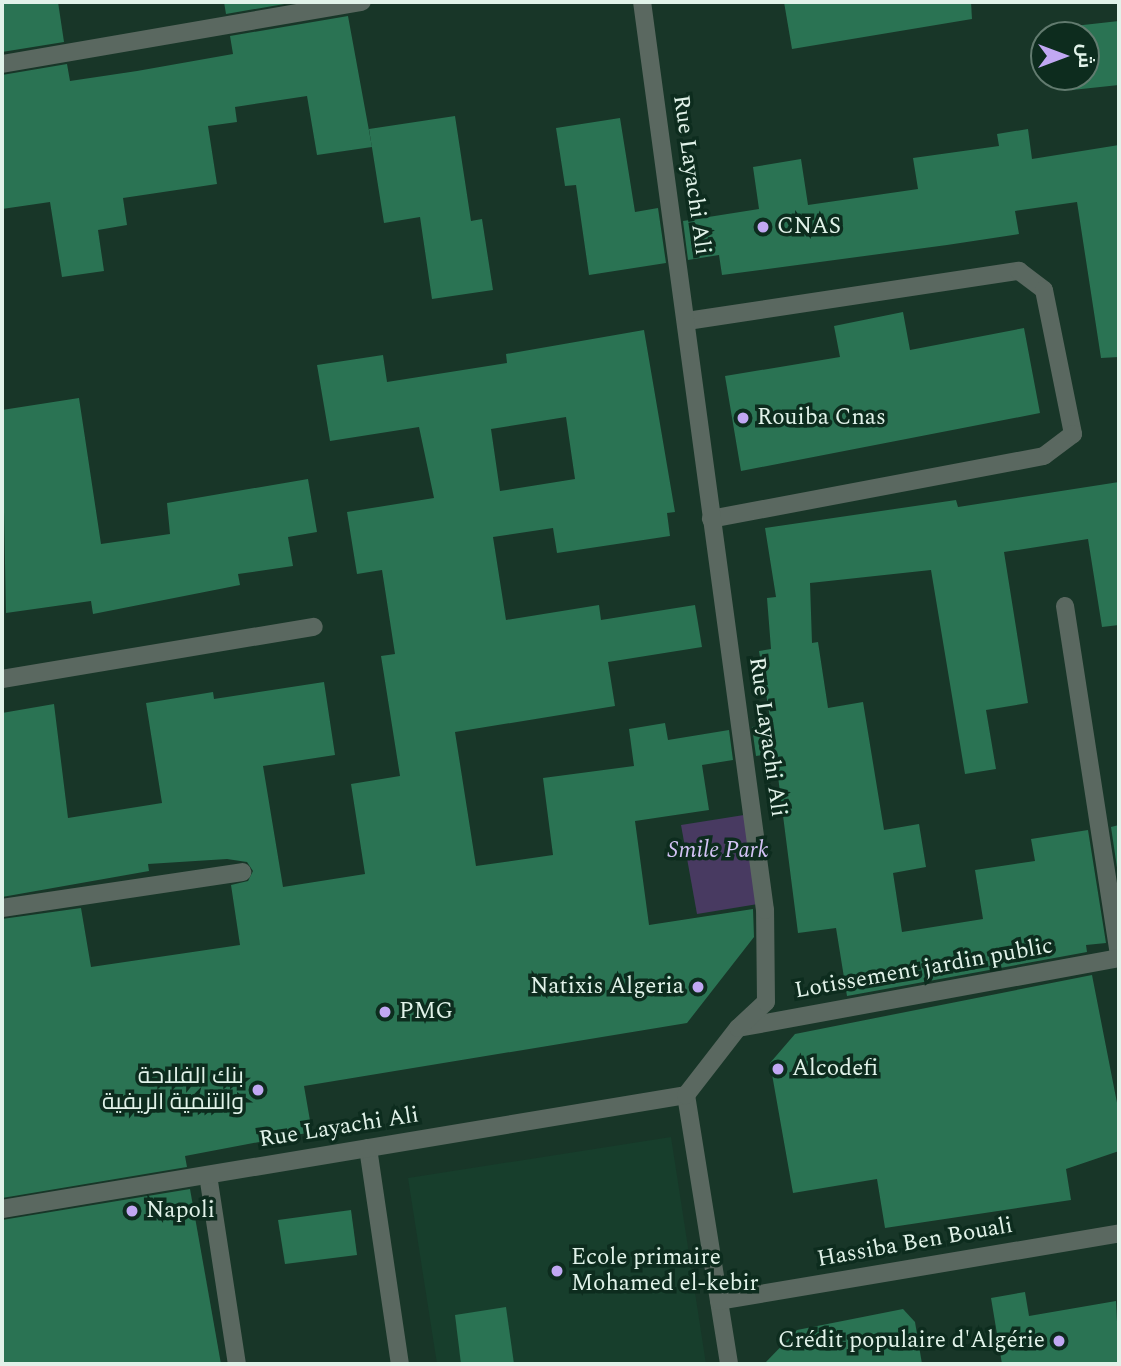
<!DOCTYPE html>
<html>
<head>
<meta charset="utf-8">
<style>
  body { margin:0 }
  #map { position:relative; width:1121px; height:1366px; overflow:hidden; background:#183628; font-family:Spectral,Cairo,serif }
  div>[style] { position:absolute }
  .built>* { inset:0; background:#173e2c }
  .green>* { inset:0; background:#483a61 }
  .building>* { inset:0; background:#2a7353 }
  .street>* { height:18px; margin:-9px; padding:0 9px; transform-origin:9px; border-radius:9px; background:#5a6860 }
  .dots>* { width:19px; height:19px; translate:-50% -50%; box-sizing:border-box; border:4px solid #0d2c1e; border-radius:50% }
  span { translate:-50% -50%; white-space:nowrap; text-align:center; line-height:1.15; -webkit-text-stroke:7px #0d2c1e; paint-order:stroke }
  .street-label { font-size:23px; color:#e1f2e9 }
  .poi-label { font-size:23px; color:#e1f2e9 }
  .left { translate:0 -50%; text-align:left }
  .right { translate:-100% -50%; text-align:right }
  .park-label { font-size:23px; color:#d3c3f5; font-style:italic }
  .frame { position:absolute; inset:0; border:4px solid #e1f2e9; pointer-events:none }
  .north { position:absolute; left:1030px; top:21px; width:70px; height:70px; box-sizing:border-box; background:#0d2c1e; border:2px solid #627b6f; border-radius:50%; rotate:90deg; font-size:19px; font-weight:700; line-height:28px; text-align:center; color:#e1f2e9 }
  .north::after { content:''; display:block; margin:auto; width:24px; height:32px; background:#c1a8f3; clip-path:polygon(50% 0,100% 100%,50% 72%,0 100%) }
</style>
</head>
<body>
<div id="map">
  <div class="built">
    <i style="clip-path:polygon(671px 1137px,706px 1364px,437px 1364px,408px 1178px)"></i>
  </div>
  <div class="green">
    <i style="clip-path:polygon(744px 815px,758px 904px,697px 914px,681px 825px)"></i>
  </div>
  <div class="building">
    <i style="clip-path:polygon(2px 2px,58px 2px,64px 42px,2px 52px)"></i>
    <i style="clip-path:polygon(224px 2px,296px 2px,226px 14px)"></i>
    <i style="clip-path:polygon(784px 2px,971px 2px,972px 19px,792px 49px)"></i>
    <i style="clip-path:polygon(348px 16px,372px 147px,317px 155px,307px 96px,235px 107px,237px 122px,208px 126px,217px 184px,123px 198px,127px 225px,98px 230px,104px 271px,62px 277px,50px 202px,2px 209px,2px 75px,67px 64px,70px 81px,137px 71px,233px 54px,230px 36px)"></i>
    <i style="clip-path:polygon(1119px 21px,1119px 85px,1072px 90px,1070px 77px,1086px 77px,1086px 35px,1066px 35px,1065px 27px)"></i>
    <i style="clip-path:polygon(455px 116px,471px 221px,482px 219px,493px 290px,432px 299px,420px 217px,384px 223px,369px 129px)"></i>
    <i style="clip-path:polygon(620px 118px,635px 212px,658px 208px,666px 263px,589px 275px,576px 185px,565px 186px,556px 128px)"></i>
    <i style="clip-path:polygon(1028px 129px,1032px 159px,1119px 145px,1119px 357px,1101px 358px,1077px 202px,1015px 211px,1019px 234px,947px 245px,722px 275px,719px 255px,688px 260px,683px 221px,759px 209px,753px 167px,801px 159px,808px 205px,918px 189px,913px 158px,999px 146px,997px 134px)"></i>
    <i style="clip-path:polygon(903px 312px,910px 350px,1024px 328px,1040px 413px,741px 471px,725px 376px,840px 357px,834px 326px)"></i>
    <i style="clip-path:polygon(evenodd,644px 330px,675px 512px,667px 513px,670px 536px,557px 553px,553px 528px,493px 537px,506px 620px,599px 605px,601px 620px,695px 605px,702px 647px,608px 662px,615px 706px,455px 732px,476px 866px,553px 855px,543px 778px,634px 766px,629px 729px,665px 723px,668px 740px,729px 730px,733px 760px,702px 765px,709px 810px,635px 821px,649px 925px,753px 909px,754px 937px,687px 1023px,304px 1086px,312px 1132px,185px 1156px,187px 1167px,2px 1198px,2px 919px,81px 908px,91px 967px,240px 945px,231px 885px,248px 881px,253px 871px,247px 862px,227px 859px,148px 864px,149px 871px,2px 897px,2px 713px,54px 704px,68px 818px,162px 803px,146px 703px,213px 692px,214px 699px,324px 682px,335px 755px,263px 766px,283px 887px,365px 874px,351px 784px,400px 776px,381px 656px,395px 654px,382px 570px,357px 574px,347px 512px,434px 498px,419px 427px,330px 441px,317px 365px,383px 355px,387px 382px,507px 363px,506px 354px,644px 330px,566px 417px,575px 479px,500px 491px,491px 429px,566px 417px)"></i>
    <i style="clip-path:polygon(79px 398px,101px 544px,170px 534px,167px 503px,308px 479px,317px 532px,288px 537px,293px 566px,238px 574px,240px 585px,93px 614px,91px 601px,6px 613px,2px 410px)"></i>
    <i style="clip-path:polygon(1119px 482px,1119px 625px,1102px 627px,1088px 539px,1004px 552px,1028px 703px,986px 710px,996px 769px,965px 774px,931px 570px,810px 583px,812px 643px,818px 642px,828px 708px,863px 702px,884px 830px,919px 824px,926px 867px,893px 873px,902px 932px,983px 919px,975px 870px,1035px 861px,1031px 839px,1088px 830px,1106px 943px,1086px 945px,1087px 952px,847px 996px,836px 928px,798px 933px,775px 753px,756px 756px,752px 727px,771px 724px,759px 651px,771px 649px,767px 598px,776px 597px,765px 528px,956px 500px,958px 507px)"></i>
    <i style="clip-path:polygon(1119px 825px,1119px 881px,1111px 827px)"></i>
    <i style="clip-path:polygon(1092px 975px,1119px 1113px,1119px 1151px,1066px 1169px,1071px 1200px,885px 1228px,877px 1179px,793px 1193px,770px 1063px,795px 1034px)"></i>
    <i style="clip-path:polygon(190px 1189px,221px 1364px,2px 1364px,2px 1220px)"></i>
    <i style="clip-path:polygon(351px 1210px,357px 1255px,285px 1264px,278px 1220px)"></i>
    <i style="clip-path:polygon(1025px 1292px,1029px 1316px,1116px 1301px,1119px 1364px,1002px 1364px,991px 1298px)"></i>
    <i style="clip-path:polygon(506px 1307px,514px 1364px,461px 1364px,455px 1315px)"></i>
    <i style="clip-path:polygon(903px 1309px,915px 1322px,922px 1364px,764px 1364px,797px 1330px)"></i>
  </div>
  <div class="street">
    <i style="left:2px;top:64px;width:365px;rotate:-9.8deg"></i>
    <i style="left:687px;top:321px;width:336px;rotate:-8.6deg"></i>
    <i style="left:1019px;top:271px;width:31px;rotate:37deg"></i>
    <i style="left:1044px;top:290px;width:147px;rotate:78.6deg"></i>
    <i style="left:1073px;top:434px;width:36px;rotate:143deg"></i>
    <i style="left:1044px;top:456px;width:339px;rotate:169.3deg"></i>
    <i style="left:1065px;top:606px;width:351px;rotate:81.2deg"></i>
    <i style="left:2px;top:679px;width:316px;rotate:-9.5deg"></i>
    <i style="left:2px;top:908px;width:243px;rotate:-8.5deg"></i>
    <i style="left:738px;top:1028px;width:387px;rotate:-10.4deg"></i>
    <i style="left:686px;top:1095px;width:272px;rotate:80.9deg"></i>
    <i style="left:368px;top:1148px;width:218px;rotate:81.6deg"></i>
    <i style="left:208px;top:1175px;width:191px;rotate:81.3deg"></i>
    <i style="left:2px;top:1209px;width:693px;rotate:-9.46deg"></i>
    <i style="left:686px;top:1095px;width:85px;rotate:-52.2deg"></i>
    <i style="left:738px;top:1028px;width:38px;rotate:-43deg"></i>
    <i style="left:766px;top:1002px;width:92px;rotate:-90.6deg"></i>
    <i style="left:765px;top:910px;width:916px;rotate:-97.71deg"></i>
    <i style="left:719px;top:1301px;width:406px;rotate:-9.6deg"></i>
  </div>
  <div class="dots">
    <i style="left:763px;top:227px;background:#c1a8f3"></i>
    <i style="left:743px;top:418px;background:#c1a8f3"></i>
    <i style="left:698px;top:987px;background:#c1a8f3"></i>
    <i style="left:385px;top:1012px;background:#c1a8f3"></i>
    <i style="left:778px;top:1069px;background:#c1a8f3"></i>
    <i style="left:258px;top:1090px;background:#c1a8f3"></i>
    <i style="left:132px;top:1211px;background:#c1a8f3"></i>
    <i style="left:557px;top:1271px;background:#c1a8f3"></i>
    <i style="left:1059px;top:1341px;background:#c1a8f3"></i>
  </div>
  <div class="street-label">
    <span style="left:691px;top:175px;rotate:82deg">Rue Layachi Ali</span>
    <span style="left:767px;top:737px;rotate:82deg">Rue Layachi Ali</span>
    <span style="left:924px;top:969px;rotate:-10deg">Lotissement jardin public</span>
    <span style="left:339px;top:1128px;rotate:-9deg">Rue Layachi Ali</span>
    <span style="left:915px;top:1243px;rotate:-10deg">Hassiba Ben Bouali</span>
  </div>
  <div class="poi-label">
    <span class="left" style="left:777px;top:227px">CNAS</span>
    <span class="left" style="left:757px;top:418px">Rouiba Cnas</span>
    <span class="right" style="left:684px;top:987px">Natixis Algeria</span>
    <span class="left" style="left:399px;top:1012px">PMG</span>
    <span class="left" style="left:792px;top:1069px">Alcodefi</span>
    <span class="right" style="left:244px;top:1090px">بنك الفلاحة<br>والتنمية الريفية</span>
    <span class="left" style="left:146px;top:1211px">Napoli</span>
    <span class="left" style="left:571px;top:1271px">Ecole primaire<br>Mohamed el-kebir</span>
    <span class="right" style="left:1045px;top:1341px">Crédit populaire d'Algérie</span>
  </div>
  <div class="park-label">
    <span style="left:718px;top:851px">Smile Park</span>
  </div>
  <div class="frame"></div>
  <div class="north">ش</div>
</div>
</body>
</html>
